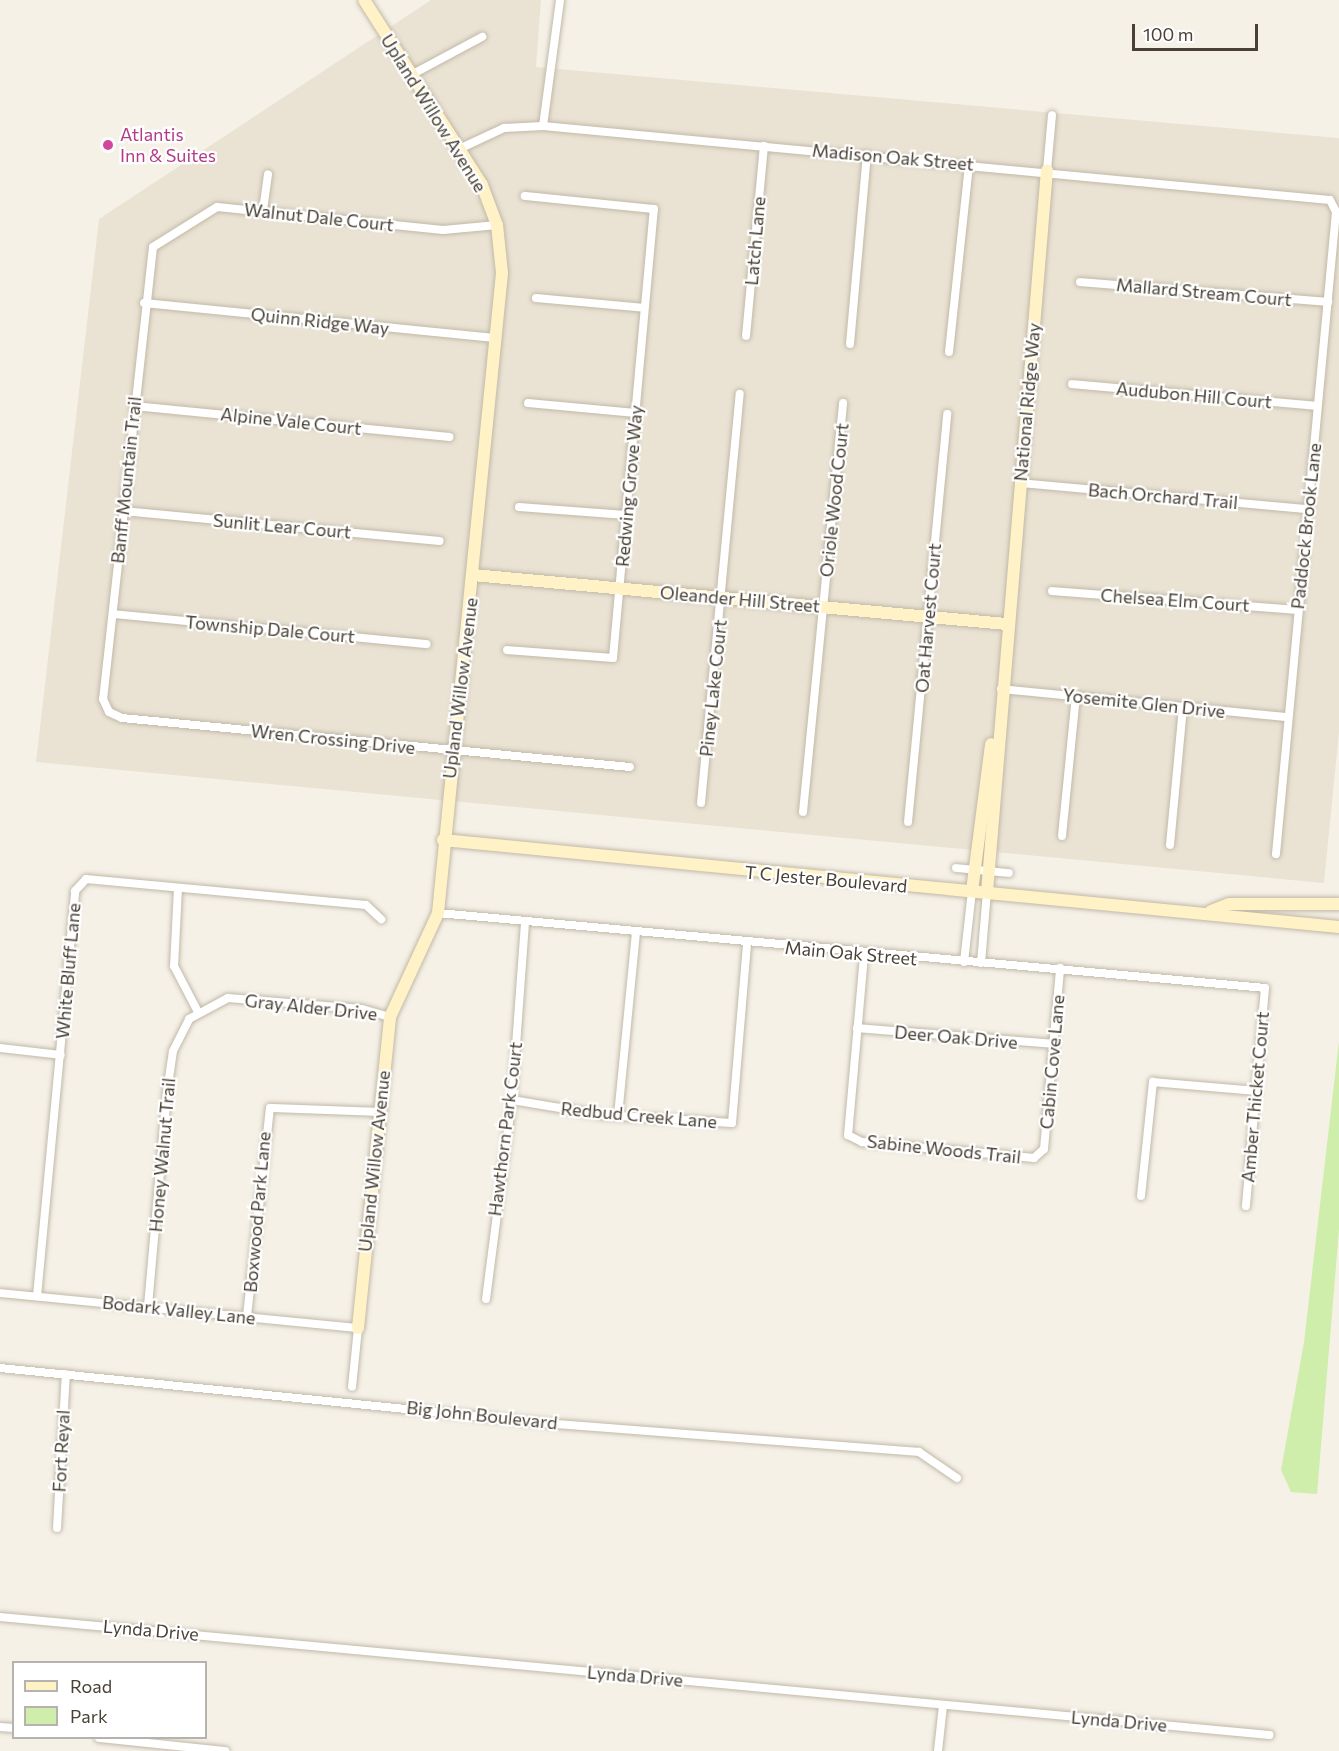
<!DOCTYPE html>
<html>
<head>
<meta charset="utf-8">
<style>
  body { margin:0 }
  #map { position:relative; width:1339px; height:1751px; overflow:hidden; background:#f5f1e7; font-family:Commissioner,sans-serif }
  div>[style] { position:absolute }
  .residential>* { inset:0; background:#eae3d4 }
  .green>* { inset:0; background:#cfeeab }
  .roads { filter:drop-shadow(0 0 2px #c2b9a8) drop-shadow(0 0 2px #c2b9a8) }
  .street>* { height:8px; margin:-4px; padding:0 4px; transform-origin:4px; border-radius:4px; background:#fff }
  .secondary>* { height:12px; margin:-6px; padding:0 6px; transform-origin:6px; border-radius:6px; background:#fff2c7 }
  .dots>* { width:16px; height:16px; translate:-50% -50%; box-sizing:border-box; border:3px solid #fff; border-radius:50% }
  span { translate:-50% -50%; white-space:nowrap; text-align:center; line-height:1.15; -webkit-text-stroke:4.5px #fff; paint-order:stroke }
  .street-label { font-size:18px; color:#494135 }
  .hotel-label { font-size:18px; color:#b23c85 }
  .left { translate:0 -50%; text-align:left }
  .legend { position:absolute; left:12px; top:1661px; width:195px; height:78px; box-sizing:border-box; background:#fff; border:2px solid #b6b3ae; margin:0; padding:8px 10px; list-style:none; font-size:18px; color:#494135 }
  .legend li { display:flex; align-items:center; gap:12px; height:30px }
  .legend b { width:30px; border:2px solid #b6b3ae }
  .scale { position:absolute; left:1132px; top:24px; width:126px; height:27px; box-sizing:border-box; border:3px solid #494135; border-top:0; padding-left:8px; font-size:18px; line-height:21px; white-space:nowrap; color:#494135; -webkit-text-stroke:4px #fff; paint-order:stroke }
</style>
</head>
<body>
<div id="map">
  <div class="residential">
    <i style="clip-path:polygon(431px 0,541px 0,536px 67px,1339px 138px,1339px 732px,1324px 883px,36px 762px,99px 219px)"></i>
  </div>
  <div class="green">
    <i style="clip-path:polygon(1339px 1041px,1339px 1230px,1317px 1494px,1291px 1492px,1281px 1470px,1304px 1342px)"></i>
  </div>
  <div class="roads">
    <div class="street">
      <i style="left:411px;top:75px;width:81px;rotate:-28.2deg"></i>
      <i style="left:543px;top:126px;width:127px;rotate:-82.3deg"></i>
      <i style="left:459px;top:149px;width:50px;rotate:-25deg"></i>
      <i style="left:504px;top:128px;width:39px;rotate:-3deg"></i>
      <i style="left:543px;top:126px;width:790px;rotate:5.37deg"></i>
      <i style="left:1330px;top:200px;width:13px;rotate:63deg"></i>
      <i style="left:1336px;top:212px;width:645px;rotate:95.34deg"></i>
      <i style="left:1047px;top:170px;width:55px;rotate:-84.8deg"></i>
      <i style="left:263px;top:210px;width:36px;rotate:-82deg"></i>
      <i style="left:497px;top:225px;width:54px;rotate:174.7deg"></i>
      <i style="left:443px;top:230px;width:227px;rotate:-174.2deg"></i>
      <i style="left:217px;top:207px;width:75px;rotate:148deg"></i>
      <i style="left:153px;top:247px;width:455px;rotate:96.3deg"></i>
      <i style="left:103px;top:699px;width:14px;rotate:65deg"></i>
      <i style="left:109px;top:712px;width:14px;rotate:25deg"></i>
      <i style="left:122px;top:718px;width:510px;rotate:5.51deg"></i>
      <i style="left:1080px;top:282px;width:249px;rotate:4.6deg"></i>
      <i style="left:536px;top:298px;width:109px;rotate:5.2deg"></i>
      <i style="left:144px;top:303px;width:355px;rotate:5.7deg"></i>
      <i style="left:746px;top:336px;width:191px;rotate:-84.6deg"></i>
      <i style="left:850px;top:344px;width:190px;rotate:-84.9deg"></i>
      <i style="left:949px;top:352px;width:189px;rotate:-83.9deg"></i>
      <i style="left:1072px;top:384px;width:246px;rotate:5.1deg"></i>
      <i style="left:528px;top:403px;width:108px;rotate:5.3deg"></i>
      <i style="left:134px;top:406px;width:317px;rotate:5.6deg"></i>
      <i style="left:1020px;top:483px;width:288px;rotate:5.2deg"></i>
      <i style="left:519px;top:507px;width:107px;rotate:4.3deg"></i>
      <i style="left:123px;top:511px;width:318px;rotate:5.4deg"></i>
      <i style="left:1052px;top:591px;width:246px;rotate:4.4deg"></i>
      <i style="left:113px;top:614px;width:315px;rotate:5.5deg"></i>
      <i style="left:507px;top:650px;width:106px;rotate:4.3deg"></i>
      <i style="left:613px;top:658px;width:451px;rotate:-84.8deg"></i>
      <i style="left:654px;top:209px;width:130px;rotate:-174.2deg"></i>
      <i style="left:1001px;top:689px;width:287px;rotate:5.6deg"></i>
      <i style="left:701px;top:803px;width:411px;rotate:-84.6deg"></i>
      <i style="left:803px;top:812px;width:411px;rotate:-84.4deg"></i>
      <i style="left:908px;top:822px;width:410px;rotate:-84.5deg"></i>
      <i style="left:1062px;top:836px;width:141px;rotate:-84.3deg"></i>
      <i style="left:1170px;top:845px;width:139px;rotate:-84.6deg"></i>
      <i style="left:956px;top:868px;width:53px;rotate:5.4deg"></i>
      <i style="left:178px;top:888px;width:78px;rotate:92.9deg"></i>
      <i style="left:174px;top:966px;width:52px;rotate:62.4deg"></i>
      <i style="left:438px;top:913px;width:830px;rotate:5.18deg"></i>
      <i style="left:1265px;top:988px;width:219px;rotate:95deg"></i>
      <i style="left:864px;top:956px;width:180px;rotate:95.1deg"></i>
      <i style="left:848px;top:1135px;width:16px;rotate:27deg"></i>
      <i style="left:862px;top:1142px;width:173px;rotate:5.3deg"></i>
      <i style="left:1034px;top:1158px;width:13px;rotate:-42deg"></i>
      <i style="left:1044px;top:1149px;width:182px;rotate:-84.9deg"></i>
      <i style="left:964px;top:962px;width:71px;rotate:-83.6deg"></i>
      <i style="left:981px;top:963px;width:71px;rotate:-85.2deg"></i>
      <i style="left:857px;top:1028px;width:198px;rotate:4.6deg"></i>
      <i style="left:0;top:1048px;width:61px;rotate:6.5deg"></i>
      <i style="left:512px;top:1100px;width:91px;rotate:9.5deg"></i>
      <i style="left:602px;top:1115px;width:130px;rotate:3.5deg"></i>
      <i style="left:732px;top:1123px;width:180px;rotate:-85.2deg"></i>
      <i style="left:618px;top:1116px;width:184px;rotate:-84.4deg"></i>
      <i style="left:1141px;top:1196px;width:115px;rotate:-84deg"></i>
      <i style="left:1153px;top:1082px;width:103px;rotate:5deg"></i>
      <i style="left:0;top:1293px;width:360px;rotate:5.6deg"></i>
      <i style="left:358px;top:1328px;width:59px;rotate:95.8deg"></i>
      <i style="left:37px;top:1296px;width:407px;rotate:-84.6deg"></i>
      <i style="left:75px;top:891px;width:16px;rotate:-47deg"></i>
      <i style="left:86px;top:879px;width:281px;rotate:5.3deg"></i>
      <i style="left:366px;top:905px;width:21px;rotate:43deg"></i>
      <i style="left:486px;top:1299px;width:201px;rotate:-82.6deg"></i>
      <i style="left:512px;top:1100px;width:178px;rotate:-85.8deg"></i>
      <i style="left:148px;top:1306px;width:215px;rotate:-84.9deg"></i>
      <i style="left:167px;top:1092px;width:41px;rotate:-81.7deg"></i>
      <i style="left:173px;top:1051px;width:36px;rotate:-63deg"></i>
      <i style="left:189px;top:1019px;width:44px;rotate:-28.3deg"></i>
      <i style="left:228px;top:998px;width:134px;rotate:4.7deg"></i>
      <i style="left:362px;top:1009px;width:29px;rotate:16deg"></i>
      <i style="left:247px;top:1316px;width:209px;rotate:-83.7deg"></i>
      <i style="left:270px;top:1108px;width:107px;rotate:2.1deg"></i>
      <i style="left:0;top:1368px;width:547px;rotate:5.77deg"></i>
      <i style="left:544px;top:1423px;width:376px;rotate:4.4deg"></i>
      <i style="left:919px;top:1452px;width:46px;rotate:34.4deg"></i>
      <i style="left:57px;top:1528px;width:154px;rotate:-86.7deg"></i>
      <i style="left:0;top:1617px;width:1275px;rotate:5.31deg"></i>
      <i style="left:0;top:1727px;width:14px;rotate:4deg"></i>
      <i style="left:99px;top:1738px;width:127px;rotate:5.9deg"></i>
      <i style="left:938px;top:1751px;width:45px;rotate:-83.7deg"></i>
    </div>
    <div class="secondary">
      <i style="left:473px;top:575px;width:535px;rotate:5.25deg"></i>
      <i style="left:443px;top:840px;width:900px;rotate:5.55deg"></i>
      <i style="left:972px;top:891px;width:148px;rotate:-82.6deg"></i>
      <i style="left:987px;top:892px;width:724px;rotate:-85.25deg"></i>
      <i style="left:1211px;top:911px;width:19px;rotate:-21deg"></i>
      <i style="left:1229px;top:904px;width:110px"></i>
      <i style="left:358px;top:1328px;width:313px;rotate:-84.1deg"></i>
      <i style="left:390px;top:1017px;width:115px;rotate:-65.2deg"></i>
      <i style="left:438px;top:913px;width:643px;rotate:-84.29deg"></i>
      <i style="left:502px;top:273px;width:48px;rotate:-95.9deg"></i>
      <i style="left:497px;top:225px;width:43px;rotate:-110.6deg"></i>
      <i style="left:482px;top:185px;width:219px;rotate:-122.5deg"></i>
    </div>
  </div>
  <div class="dots">
    <i style="left:108px;top:145px;background:#d1479c"></i>
  </div>
  <div class="street-label">
    <span style="left:434px;top:113px;rotate:58deg">Upland Willow Avenue</span>
    <span style="left:893px;top:157px;rotate:5deg">Madison Oak Street</span>
    <span style="left:319px;top:217px;rotate:6deg">Walnut Dale Court</span>
    <span style="left:755px;top:241px;rotate:-85deg">Latch Lane</span>
    <span style="left:1204px;top:292px;rotate:5deg">Mallard Stream Court</span>
    <span style="left:320px;top:321px;rotate:6deg">Quinn Ridge Way</span>
    <span style="left:1194px;top:395px;rotate:5deg">Audubon Hill Court</span>
    <span style="left:1027px;top:402px;rotate:-85deg">National Ridge Way</span>
    <span style="left:291px;top:421px;rotate:6deg">Alpine Vale Court</span>
    <span style="left:126px;top:480px;rotate:-84deg">Banff Mountain Trail</span>
    <span style="left:629px;top:486px;rotate:-85deg">Redwing Grove Way</span>
    <span style="left:1163px;top:496px;rotate:5deg">Bach Orchard Trail</span>
    <span style="left:834px;top:500px;rotate:-84deg">Oriole Wood Court</span>
    <span style="left:282px;top:526px;rotate:5deg">Sunlit Lear Court</span>
    <span style="left:1306px;top:526px;rotate:-84deg">Paddock Brook Lane</span>
    <span style="left:740px;top:599px;rotate:5deg">Oleander Hill Street</span>
    <span style="left:1175px;top:600px;rotate:4deg">Chelsea Elm Court</span>
    <span style="left:928px;top:618px;rotate:-85deg">Oat Harvest Court</span>
    <span style="left:270px;top:629px;rotate:5deg">Township Dale Court</span>
    <span style="left:460px;top:688px;rotate:-83deg">Upland Willow Avenue</span>
    <span style="left:713px;top:688px;rotate:-84deg">Piney Lake Court</span>
    <span style="left:1144px;top:703px;rotate:6deg">Yosemite Glen Drive</span>
    <span style="left:333px;top:739px;rotate:6deg">Wren Crossing Drive</span>
    <span style="left:826px;top:879px;rotate:5deg">T C Jester Boulevard</span>
    <span style="left:851px;top:953px;rotate:5deg">Main Oak Street</span>
    <span style="left:68px;top:971px;rotate:-85deg">White Bluff Lane</span>
    <span style="left:311px;top:1007px;rotate:6deg">Gray Alder Drive</span>
    <span style="left:956px;top:1037px;rotate:5deg">Deer Oak Drive</span>
    <span style="left:1052px;top:1062px;rotate:-85deg">Cabin Cove Lane</span>
    <span style="left:1255px;top:1097px;rotate:-85deg">Amber Thicket Court</span>
    <span style="left:639px;top:1115px;rotate:5deg">Redbud Creek Lane</span>
    <span style="left:505px;top:1129px;rotate:-83deg">Hawthorn Park Court</span>
    <span style="left:944px;top:1149px;rotate:6deg">Sabine Woods Trail</span>
    <span style="left:162px;top:1155px;rotate:-85deg">Honey Walnut Trail</span>
    <span style="left:374px;top:1161px;rotate:-84deg">Upland Willow Avenue</span>
    <span style="left:257px;top:1212px;rotate:-85deg">Boxwood Park Lane</span>
    <span style="left:179px;top:1310px;rotate:6deg">Bodark Valley Lane</span>
    <span style="left:482px;top:1415px;rotate:6deg">Big John Boulevard</span>
    <span style="left:61px;top:1451px;rotate:-87deg">Fort Reyal</span>
    <span style="left:151px;top:1630px;rotate:5deg">Lynda Drive</span>
    <span style="left:635px;top:1676px;rotate:5deg">Lynda Drive</span>
    <span style="left:1119px;top:1721px;rotate:5deg">Lynda Drive</span>
  </div>
  <div class="hotel-label">
    <span class="left" style="left:120px;top:145px">Atlantis<br>Inn &amp; Suites</span>
  </div>
  <ul class="legend">
  <li><b style="height:8px;background:#fff2c7"></b>Road</li>
  <li><b style="height:16px;background:#cfeeab"></b>Park</li>
  </ul>
  <div class="scale">100 m</div>
</div>
</body>
</html>
